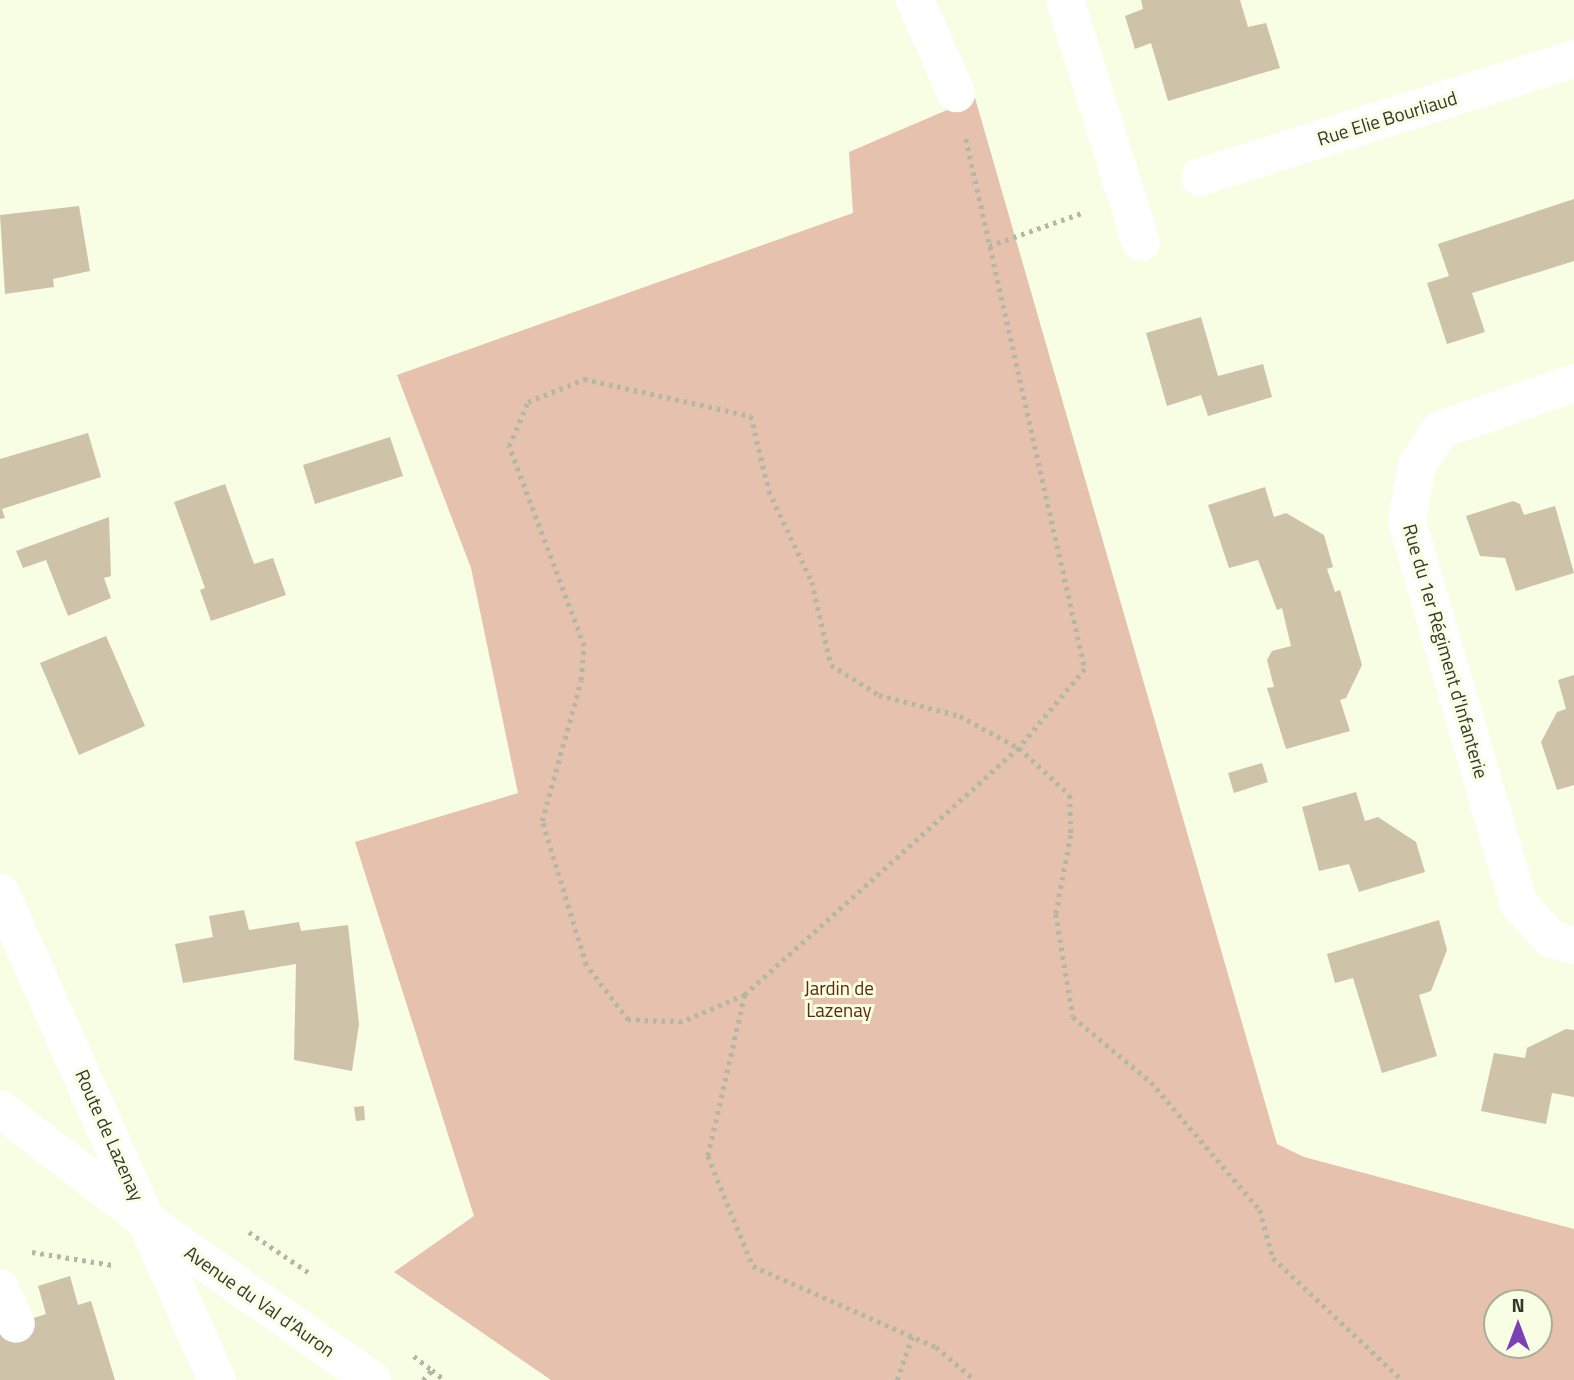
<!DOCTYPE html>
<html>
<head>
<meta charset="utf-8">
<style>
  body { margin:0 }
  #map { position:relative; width:1574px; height:1380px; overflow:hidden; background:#f7fee3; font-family:"Titillium Web",sans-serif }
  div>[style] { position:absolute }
  .green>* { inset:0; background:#e5c1ae }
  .building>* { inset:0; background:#cec2a9 }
  .path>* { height:4.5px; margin-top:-2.25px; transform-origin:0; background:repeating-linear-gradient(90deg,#b2b8a3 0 3.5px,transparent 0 8.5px) }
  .minor>* { height:38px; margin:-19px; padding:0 19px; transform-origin:19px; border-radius:19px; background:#fff }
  span { translate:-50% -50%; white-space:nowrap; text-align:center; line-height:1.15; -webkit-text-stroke:6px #f7fee3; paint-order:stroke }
  .street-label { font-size:19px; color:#34372d }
  .park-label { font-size:19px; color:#5e2904 }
  .north { position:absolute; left:1483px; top:1289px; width:70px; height:70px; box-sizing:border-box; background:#f7fee3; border:2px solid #a9ae9a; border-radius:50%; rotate:0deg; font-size:19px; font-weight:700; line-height:28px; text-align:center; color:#34372d }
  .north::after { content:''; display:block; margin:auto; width:24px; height:32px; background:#7c3fb5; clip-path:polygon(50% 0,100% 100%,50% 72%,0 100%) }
</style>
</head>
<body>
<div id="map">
  <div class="green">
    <i style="clip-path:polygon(evenodd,975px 98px,1277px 1144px,1304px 1157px,1574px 1229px,1574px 1380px,551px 1380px,394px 1272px,474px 1216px,355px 842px,518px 793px,471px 568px,397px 375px,853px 213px,849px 152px,975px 98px,1497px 1303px,1539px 1303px,1539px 1345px,1497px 1345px,1497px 1303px)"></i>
  </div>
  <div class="building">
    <i style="clip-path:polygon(1141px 0,1240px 0,1248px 27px,1266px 23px,1280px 68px,1168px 101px,1151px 43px,1135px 49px,1125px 16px,1143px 9px)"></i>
    <i style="clip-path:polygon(1574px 199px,1574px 261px,1472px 293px,1485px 332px,1447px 344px,1427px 283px,1449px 276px,1438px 244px)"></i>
    <i style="clip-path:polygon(79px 206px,90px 271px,53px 279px,54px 287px,5px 294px,0 215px)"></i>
    <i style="clip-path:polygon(1201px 317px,1218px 376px,1263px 364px,1272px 397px,1208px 416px,1201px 395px,1167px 406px,1146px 333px)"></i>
    <i style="clip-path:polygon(88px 433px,101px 477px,2px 509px,5px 518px,0 519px,0 459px)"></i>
    <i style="clip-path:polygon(390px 437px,403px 476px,315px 504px,303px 465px)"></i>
    <i style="clip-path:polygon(225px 484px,254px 564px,273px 558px,286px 595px,211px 621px,200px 590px,205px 588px,174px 502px)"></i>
    <i style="clip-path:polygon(1265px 487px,1274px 517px,1286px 513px,1324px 535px,1333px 567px,1327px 569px,1335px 592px,1340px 590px,1362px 665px,1346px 698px,1340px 700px,1350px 731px,1286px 749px,1267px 688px,1274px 687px,1267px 660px,1272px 651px,1291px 646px,1282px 608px,1277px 610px,1258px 560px,1229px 568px,1208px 505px)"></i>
    <i style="clip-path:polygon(1513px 501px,1520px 504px,1524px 515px,1555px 506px,1574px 573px,1516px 591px,1505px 558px,1480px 556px,1466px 516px)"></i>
    <i style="clip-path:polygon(109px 517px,111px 576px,104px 578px,111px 598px,68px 616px,46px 560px,23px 568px,16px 551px)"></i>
    <i style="clip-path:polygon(106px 636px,145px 726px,79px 755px,40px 663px)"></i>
    <i style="clip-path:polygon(1574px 675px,1574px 785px,1557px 790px,1541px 742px,1557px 712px,1566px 709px,1558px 680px)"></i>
    <i style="clip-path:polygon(1262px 763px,1268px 782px,1234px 793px,1228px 773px)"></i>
    <i style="clip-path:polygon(1356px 792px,1365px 821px,1378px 817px,1416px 842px,1425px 872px,1359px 892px,1349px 864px,1319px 871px,1302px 807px)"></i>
    <i style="clip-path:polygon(244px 910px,249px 930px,299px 922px,301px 931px,348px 925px,359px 1024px,352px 1071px,294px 1060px,296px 964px,183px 983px,175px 944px,213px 937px,209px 916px)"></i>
    <i style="clip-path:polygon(1439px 920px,1447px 950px,1431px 991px,1419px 995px,1437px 1056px,1382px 1073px,1353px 978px,1335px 983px,1327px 954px)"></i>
    <i style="clip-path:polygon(1566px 1029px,1574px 1030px,1574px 1097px,1552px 1093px,1546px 1124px,1481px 1111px,1494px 1053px,1525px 1058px,1527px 1048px)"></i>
    <i style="clip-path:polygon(364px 1106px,365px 1120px,356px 1121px,354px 1107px)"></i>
    <i style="clip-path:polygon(70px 1276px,78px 1305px,91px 1301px,115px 1380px,0 1380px,0 1329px,46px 1314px,38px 1286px)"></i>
  </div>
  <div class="path">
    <i style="left:966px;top:139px;width:543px;rotate:77.35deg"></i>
    <i style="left:1085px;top:669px;width:103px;rotate:129.9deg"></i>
    <i style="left:1019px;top:748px;width:369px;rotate:138deg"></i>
    <i style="left:745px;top:995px;width:165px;rotate:102.9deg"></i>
    <i style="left:708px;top:1156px;width:119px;rotate:67.8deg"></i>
    <i style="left:753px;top:1266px;width:200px;rotate:23.9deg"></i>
    <i style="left:936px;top:1347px;width:51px;rotate:40.2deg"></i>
    <i style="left:989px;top:246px;width:99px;rotate:-19.5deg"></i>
    <i style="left:745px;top:995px;width:69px;rotate:156.8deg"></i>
    <i style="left:682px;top:1022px;width:54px;rotate:-177.9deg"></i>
    <i style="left:628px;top:1020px;width:69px;rotate:-127.4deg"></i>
    <i style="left:586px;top:965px;width:151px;rotate:-107deg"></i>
    <i style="left:542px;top:821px;width:146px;rotate:-74.5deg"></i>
    <i style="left:581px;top:680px;width:34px;rotate:-85deg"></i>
    <i style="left:584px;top:646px;width:214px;rotate:-110.6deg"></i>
    <i style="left:509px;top:446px;width:48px;rotate:-66.6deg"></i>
    <i style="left:528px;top:402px;width:61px;rotate:-22.3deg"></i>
    <i style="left:584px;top:379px;width:171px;rotate:12.5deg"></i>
    <i style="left:751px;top:416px;width:77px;rotate:76.5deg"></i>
    <i style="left:769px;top:491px;width:101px;rotate:64.7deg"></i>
    <i style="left:812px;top:582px;width:85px;rotate:77.1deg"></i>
    <i style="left:831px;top:665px;width:57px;rotate:32deg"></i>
    <i style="left:879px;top:695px;width:84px;rotate:14.5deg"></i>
    <i style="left:960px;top:716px;width:67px;rotate:28.5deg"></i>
    <i style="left:1019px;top:748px;width:69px;rotate:42.7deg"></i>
    <i style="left:1070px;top:795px;width:40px;rotate:88.6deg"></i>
    <i style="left:1071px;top:835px;width:80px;rotate:100.8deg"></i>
    <i style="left:1056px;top:914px;width:104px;rotate:80.6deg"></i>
    <i style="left:1073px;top:1017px;width:102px;rotate:39.8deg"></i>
    <i style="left:1151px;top:1082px;width:168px;rotate:49.6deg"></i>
    <i style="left:1260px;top:1210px;width:50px;rotate:74.8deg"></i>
    <i style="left:1273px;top:1258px;width:178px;rotate:43.4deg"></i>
    <i style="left:249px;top:1232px;width:75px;rotate:34.1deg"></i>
    <i style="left:32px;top:1252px;width:82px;rotate:9.1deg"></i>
    <i style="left:414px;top:1356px;width:23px;rotate:38deg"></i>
    <i style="left:423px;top:1380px;width:13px;rotate:-48deg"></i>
    <i style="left:432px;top:1370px;width:16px;rotate:38deg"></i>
    <i style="left:897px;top:1380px;width:46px;rotate:-70.8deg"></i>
  </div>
  <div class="minor">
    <i style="left:915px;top:0;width:102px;rotate:66.2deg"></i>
    <i style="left:1065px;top:0;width:254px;rotate:72.6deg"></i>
    <i style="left:1200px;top:177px;width:392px;rotate:-17.5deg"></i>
    <i style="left:1574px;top:383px;width:142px;rotate:160.7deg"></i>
    <i style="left:1440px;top:430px;width:42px;rotate:123.3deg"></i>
    <i style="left:1417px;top:465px;width:58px;rotate:100deg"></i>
    <i style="left:1407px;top:522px;width:398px;rotate:73.7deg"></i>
    <i style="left:1519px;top:904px;width:47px;rotate:47.6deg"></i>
    <i style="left:1551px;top:939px;width:24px;rotate:15deg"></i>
    <i style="left:0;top:892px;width:534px;rotate:66.03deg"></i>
    <i style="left:0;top:1109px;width:186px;rotate:37.4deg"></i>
    <i style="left:148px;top:1222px;width:274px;rotate:35.2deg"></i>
    <i style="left:0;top:1288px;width:39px;rotate:66deg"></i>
  </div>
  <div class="street-label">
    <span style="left:1387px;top:118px;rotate:-17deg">Rue Elie Bourliaud</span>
    <span style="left:1446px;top:651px;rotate:74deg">Rue du 1er Régiment d'Infanterie</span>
    <span style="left:110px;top:1135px;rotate:66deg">Route de Lazenay</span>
    <span style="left:260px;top:1301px;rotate:35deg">Avenue du Val d'Auron</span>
  </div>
  <div class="park-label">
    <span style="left:839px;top:999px">Jardin de<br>Lazenay</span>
  </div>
  <div class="north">N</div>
</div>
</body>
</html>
